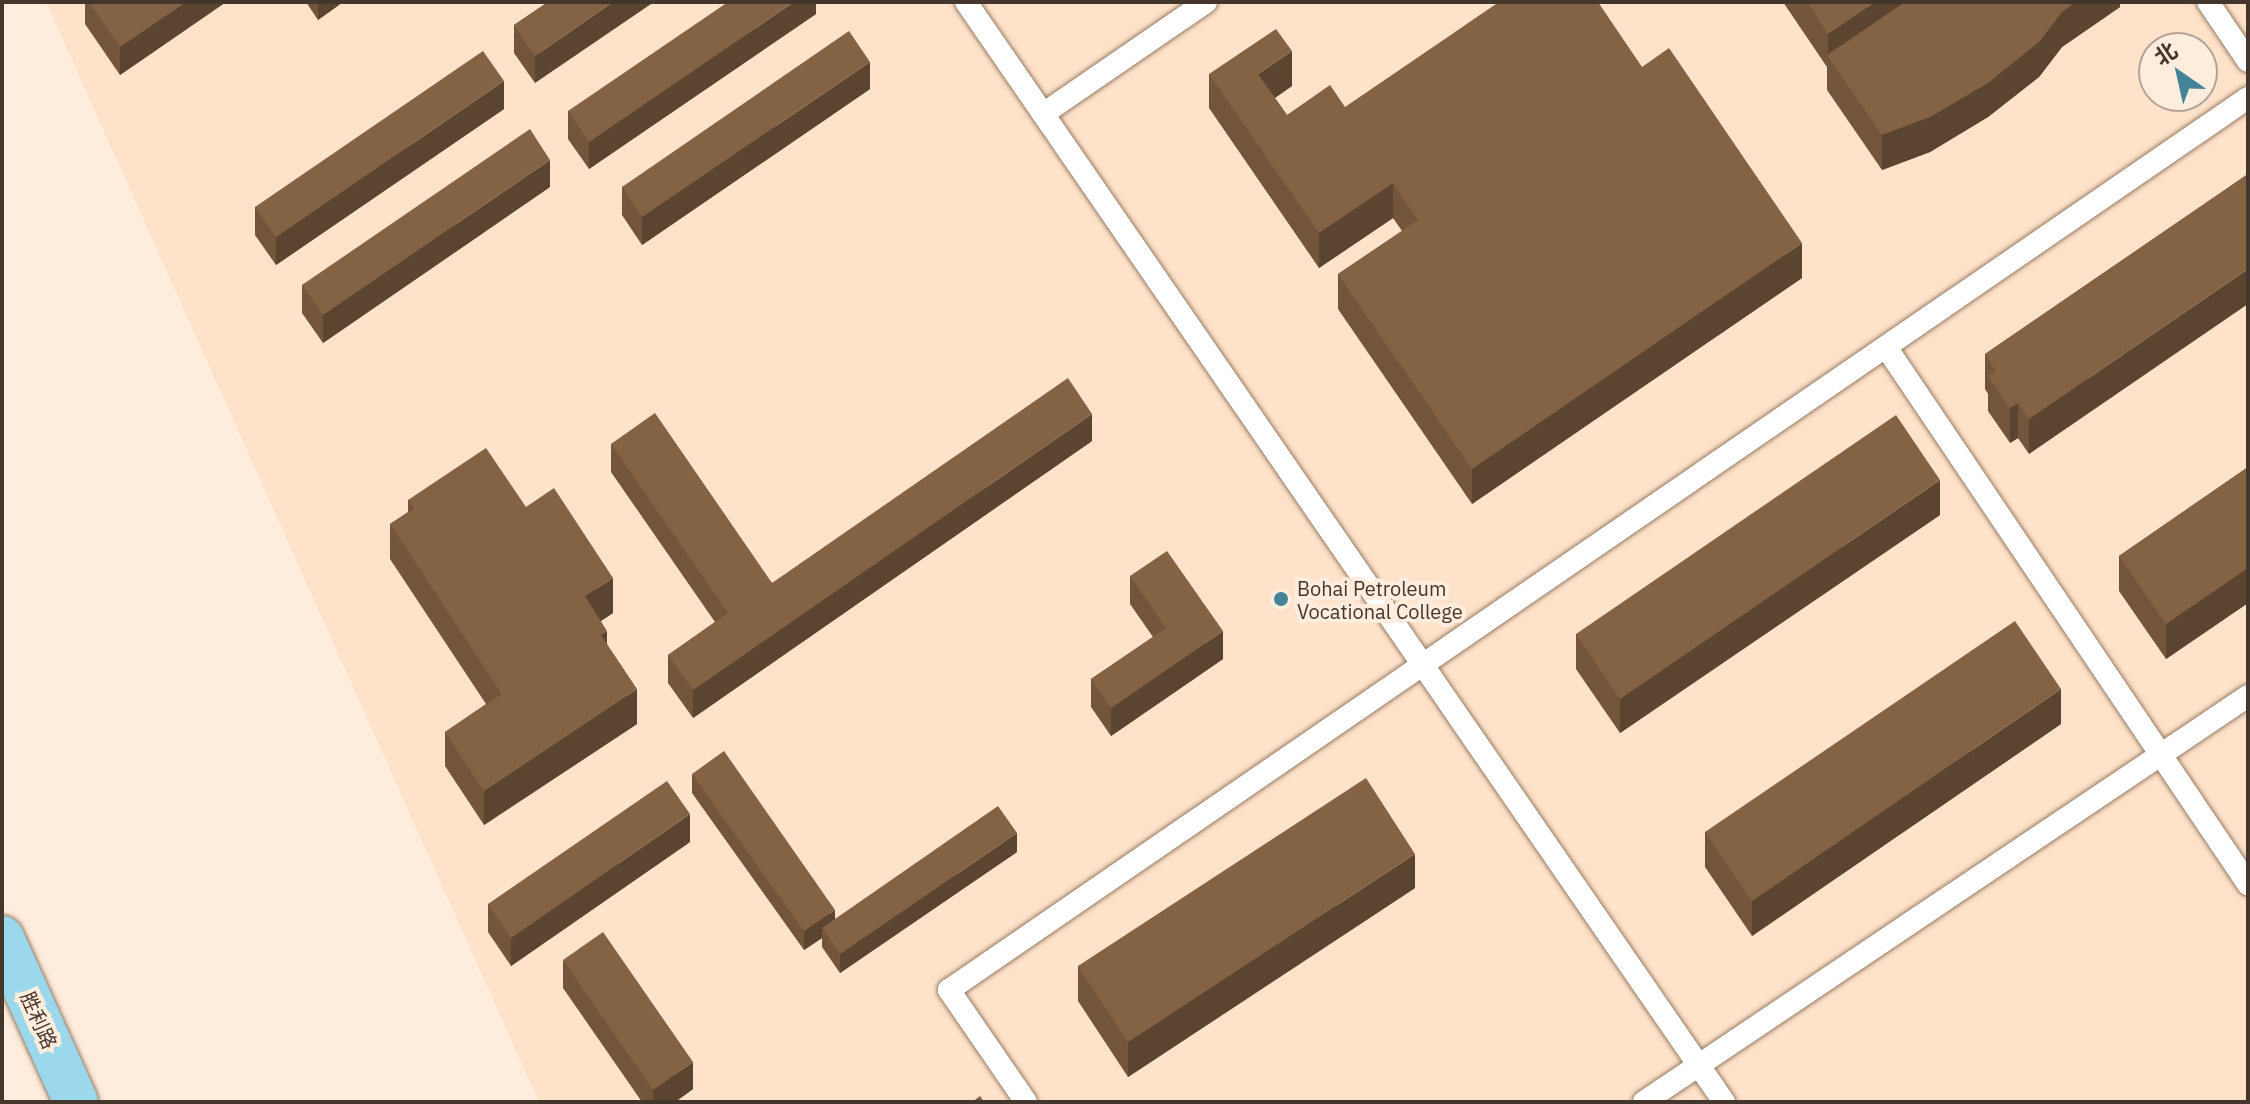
<!DOCTYPE html>
<html>
<head>
<meta charset="utf-8">
<style>
  body { margin:0 }
  #map { position:relative; width:2250px; height:1104px; overflow:hidden; background:#feecdd; font-family:"IBM Plex Sans","Noto Sans SC",sans-serif }
  div>[style] { position:absolute }
  .built>* { inset:0; background:#fee2c9 }
  .roads { filter:drop-shadow(0 0 2px #967c64) drop-shadow(0 0 2px #967c64) }
  .lane>* { height:22px; margin:-11px; padding:0 11px; transform-origin:11px; border-radius:11px; background:#fff }
  .primary>* { height:44px; margin:-22px; padding:0 22px; transform-origin:22px; border-radius:22px; background:#9cd8ec }
  .wall>* { inset:0; background:#72553b }
  .shaded-wall>* { inset:0; background:#5c4530 }
  .building>* { inset:0; background:#846345 }
  .dots>* { width:22px; height:22px; translate:-50% -50%; box-sizing:border-box; border:4px solid #feecdd; border-radius:50% }
  span { translate:-50% -50%; white-space:nowrap; text-align:center; line-height:1.15; -webkit-text-stroke:8px #feecdd; paint-order:stroke }
  .poi-label { font-size:20px; color:#43372d }
  .left { translate:0 -50%; text-align:left }
  .street-label { font-size:20px; color:#43372d }
  .frame { position:absolute; inset:0; border:4px solid #43372d; pointer-events:none }
  .north { position:absolute; left:2138px; top:32px; width:80px; height:80px; box-sizing:border-box; background:#feecdd; border:2px solid #b3a497; border-radius:50%; rotate:326deg; font-size:22px; font-weight:700; line-height:32px; text-align:center; color:#43372d }
  .north::after { content:''; display:block; margin:auto; width:28px; height:36px; background:#448398; clip-path:polygon(50% 0,100% 100%,50% 72%,0 100%) }
</style>
</head>
<body>
<div id="map">
  <div class="built">
    <i style="clip-path:polygon(evenodd,46px 2px,2248px 2px,2248px 1102px,539px 1102px,46px 2px,2154px 48px,2202px 48px,2202px 96px,2154px 96px,2154px 48px)"></i>
  </div>
  <div class="roads">
    <div class="lane">
      <i style="left:966px;top:2px;width:1336px;rotate:55.43deg"></i>
      <i style="left:2208px;top:2px;width:71px;rotate:55.9deg"></i>
      <i style="left:1043px;top:114px;width:198px;rotate:-34.5deg"></i>
      <i style="left:1886px;top:347px;width:648px;rotate:56.02deg"></i>
      <i style="left:1026px;top:1102px;width:136px;rotate:-124.5deg"></i>
      <i style="left:949px;top:990px;width:1576px;rotate:-34.48deg"></i>
      <i style="left:1644px;top:1102px;width:728px;rotate:-33.91deg"></i>
    </div>
    <div class="primary">
      <i style="left:2px;top:938px;width:180px;rotate:65.7deg"></i>
    </div>
  </div>
  <div class="wall">
    <i style="clip-path:polygon(85px 2px,226px 2px,120px 75px,85px 24px)"></i>
    <i style="clip-path:polygon(306px 2px,343px 2px,318px 20px)"></i>
    <i style="clip-path:polygon(548px 2px,535px 83px,514px 53px,514px 25px)"></i>
    <i style="clip-path:polygon(816px 2px,816px 14px,589px 169px,568px 139px,568px 111px)"></i>
    <i style="clip-path:polygon(1783px 2px,2120px 2px,2120px 7px,2062px 47px,2039px 77px,1988px 117px,1930px 152px,1882px 170px,1827px 90px,1827px 67px)"></i>
    <i style="clip-path:polygon(1642px 67px,1802px 278px,1472px 504px,1338px 309px,1338px 274px,1402px 231px,1393px 218px,1319px 268px,1209px 108px,1209px 74px,1292px 86px,1275px 98px,1287px 115px)"></i>
    <i style="clip-path:polygon(870px 89px,642px 245px,622px 215px,622px 187px)"></i>
    <i style="clip-path:polygon(504px 109px,276px 265px,255px 235px,255px 207px)"></i>
    <i style="clip-path:polygon(2248px 174px,2029px 454px,2018px 438px,2010px 443px,1988px 411px,1988px 394px,1985px 389px,1985px 354px)"></i>
    <i style="clip-path:polygon(550px 187px,323px 343px,302px 313px,302px 285px)"></i>
    <i style="clip-path:polygon(1092px 441px,693px 718px,668px 683px,668px 655px,715px 622px,611px 472px,611px 444px,772px 583px)"></i>
    <i style="clip-path:polygon(2248px 467px,2248px 603px,2166px 659px,2119px 591px,2119px 556px)"></i>
    <i style="clip-path:polygon(408px 500px,526px 507px,613px 613px,601px 621px,607px 644px,637px 724px,484px 825px,445px 766px,445px 732px,486px 704px,390px 559px,390px 524px,408px 512px)"></i>
    <i style="clip-path:polygon(1940px 515px,1620px 733px,1576px 669px,1576px 634px)"></i>
    <i style="clip-path:polygon(1130px 576px,1223px 659px,1111px 736px,1091px 707px,1091px 679px,1153px 637px,1130px 604px)"></i>
    <i style="clip-path:polygon(2061px 724px,1752px 936px,1705px 867px,1705px 832px)"></i>
    <i style="clip-path:polygon(692px 774px,835px 919px,1017px 852px,840px 973px,822px 947px,822px 938px,804px 950px,692px 793px)"></i>
    <i style="clip-path:polygon(690px 842px,511px 966px,488px 932px,488px 904px)"></i>
    <i style="clip-path:polygon(1415px 888px,1128px 1077px,1078px 1001px,1078px 966px)"></i>
    <i style="clip-path:polygon(563px 960px,693px 1089px,675px 1102px,642px 1102px,563px 988px)"></i>
  </div>
  <div class="shaded-wall">
    <i style="clip-path:polygon(186px 2px,226px 2px,120px 75px,120px 47px)"></i>
    <i style="clip-path:polygon(318px 2px,343px 2px,318px 20px)"></i>
    <i style="clip-path:polygon(613px 2px,654px 2px,535px 83px,535px 56px)"></i>
    <i style="clip-path:polygon(794px 2px,816px 2px,816px 14px,589px 169px,589px 142px)"></i>
    <i style="clip-path:polygon(1875px 2px,1926px 2px,1828px 57px,1828px 34px)"></i>
    <i style="clip-path:polygon(2076px 2px,2120px 2px,2120px 7px,2062px 47px,2039px 77px,1988px 117px,1930px 152px,1882px 170px,1882px 135px)"></i>
    <i style="clip-path:polygon(1292px 51px,1292px 86px,1258px 109px,1258px 74px)"></i>
    <i style="clip-path:polygon(870px 62px,870px 89px,642px 245px,642px 217px)"></i>
    <i style="clip-path:polygon(504px 81px,504px 109px,276px 265px,276px 237px)"></i>
    <i style="clip-path:polygon(550px 160px,550px 187px,323px 343px,323px 315px)"></i>
    <i style="clip-path:polygon(1393px 183px,1393px 218px,1319px 268px,1319px 233px)"></i>
    <i style="clip-path:polygon(1802px 243px,1802px 278px,1472px 504px,1472px 469px)"></i>
    <i style="clip-path:polygon(2248px 269px,2248px 304px,2029px 454px,2029px 419px)"></i>
    <i style="clip-path:polygon(2018px 403px,2018px 438px,2010px 443px,2010px 408px)"></i>
    <i style="clip-path:polygon(1092px 414px,1092px 441px,693px 718px,693px 690px)"></i>
    <i style="clip-path:polygon(1940px 480px,1940px 515px,1620px 733px,1620px 699px)"></i>
    <i style="clip-path:polygon(2248px 568px,2248px 603px,2166px 659px,2166px 624px)"></i>
    <i style="clip-path:polygon(613px 578px,613px 613px,585px 631px,585px 596px)"></i>
    <i style="clip-path:polygon(607px 631px,607px 665px,601px 635px)"></i>
    <i style="clip-path:polygon(1223px 631px,1223px 659px,1111px 736px,1111px 708px)"></i>
    <i style="clip-path:polygon(637px 689px,637px 724px,484px 825px,484px 791px)"></i>
    <i style="clip-path:polygon(2061px 689px,2061px 724px,1752px 936px,1752px 901px)"></i>
    <i style="clip-path:polygon(690px 814px,690px 842px,511px 966px,511px 938px)"></i>
    <i style="clip-path:polygon(1017px 833px,1017px 852px,840px 973px,840px 954px)"></i>
    <i style="clip-path:polygon(1415px 854px,1415px 888px,1128px 1077px,1128px 1042px)"></i>
    <i style="clip-path:polygon(835px 910px,835px 930px,822px 928px,822px 938px,804px 950px,804px 931px)"></i>
    <i style="clip-path:polygon(693px 1062px,693px 1089px,675px 1102px,653px 1102px,653px 1090px)"></i>
  </div>
  <div class="building">
    <i style="clip-path:polygon(89px 2px,186px 2px,120px 47px)"></i>
    <i style="clip-path:polygon(548px 2px,613px 2px,535px 56px,514px 25px)"></i>
    <i style="clip-path:polygon(728px 2px,794px 2px,589px 142px,568px 111px)"></i>
    <i style="clip-path:polygon(1499px 2px,1598px 2px,1642px 67px,1669px 48px,1802px 243px,1472px 469px,1338px 274px,1418px 220px,1393px 183px,1319px 233px,1209px 74px,1276px 29px,1292px 51px,1258px 74px,1287px 115px,1330px 85px,1345px 107px)"></i>
    <i style="clip-path:polygon(1807px 2px,1875px 2px,1828px 34px)"></i>
    <i style="clip-path:polygon(1905px 2px,2076px 2px,2062px 12px,2039px 42px,1988px 83px,1930px 117px,1882px 135px,1827px 55px)"></i>
    <i style="clip-path:polygon(849px 31px,870px 62px,642px 217px,622px 187px)"></i>
    <i style="clip-path:polygon(483px 51px,504px 81px,276px 237px,255px 207px)"></i>
    <i style="clip-path:polygon(530px 129px,550px 160px,323px 315px,302px 285px)"></i>
    <i style="clip-path:polygon(2248px 174px,2248px 269px,2029px 419px,2018px 403px,2010px 408px,1988px 376px,1996px 371px,1985px 354px)"></i>
    <i style="clip-path:polygon(1068px 378px,1092px 414px,693px 690px,668px 655px,728px 613px,611px 444px,655px 413px,772px 583px)"></i>
    <i style="clip-path:polygon(1896px 415px,1940px 480px,1620px 699px,1576px 634px)"></i>
    <i style="clip-path:polygon(486px 448px,526px 507px,554px 488px,613px 578px,585px 596px,607px 631px,601px 635px,637px 689px,484px 791px,445px 732px,502px 694px,390px 524px,414px 509px,408px 500px)"></i>
    <i style="clip-path:polygon(2248px 467px,2248px 568px,2166px 624px,2119px 556px)"></i>
    <i style="clip-path:polygon(1167px 551px,1223px 631px,1111px 708px,1091px 679px,1166px 628px,1130px 576px)"></i>
    <i style="clip-path:polygon(2015px 621px,2061px 689px,1752px 901px,1705px 832px)"></i>
    <i style="clip-path:polygon(724px 751px,835px 910px,804px 931px,692px 774px)"></i>
    <i style="clip-path:polygon(1366px 778px,1415px 854px,1128px 1042px,1078px 966px)"></i>
    <i style="clip-path:polygon(667px 781px,690px 814px,511px 938px,488px 904px)"></i>
    <i style="clip-path:polygon(998px 806px,1017px 833px,840px 954px,822px 928px)"></i>
    <i style="clip-path:polygon(603px 932px,693px 1062px,653px 1090px,563px 960px)"></i>
    <i style="clip-path:polygon(980px 1096px,984px 1102px,972px 1102px)"></i>
  </div>
  <div class="dots">
    <i style="left:1281px;top:599px;background:#448398"></i>
  </div>
  <div class="poi-label">
    <span class="left" style="left:1297px;top:600px">Bohai Petroleum<br>Vocational College</span>
  </div>
  <div class="street-label">
    <span style="left:39px;top:1020px;rotate:66deg">胜利路</span>
  </div>
  <div class="frame"></div>
  <div class="north">北</div>
</div>
</body>
</html>
